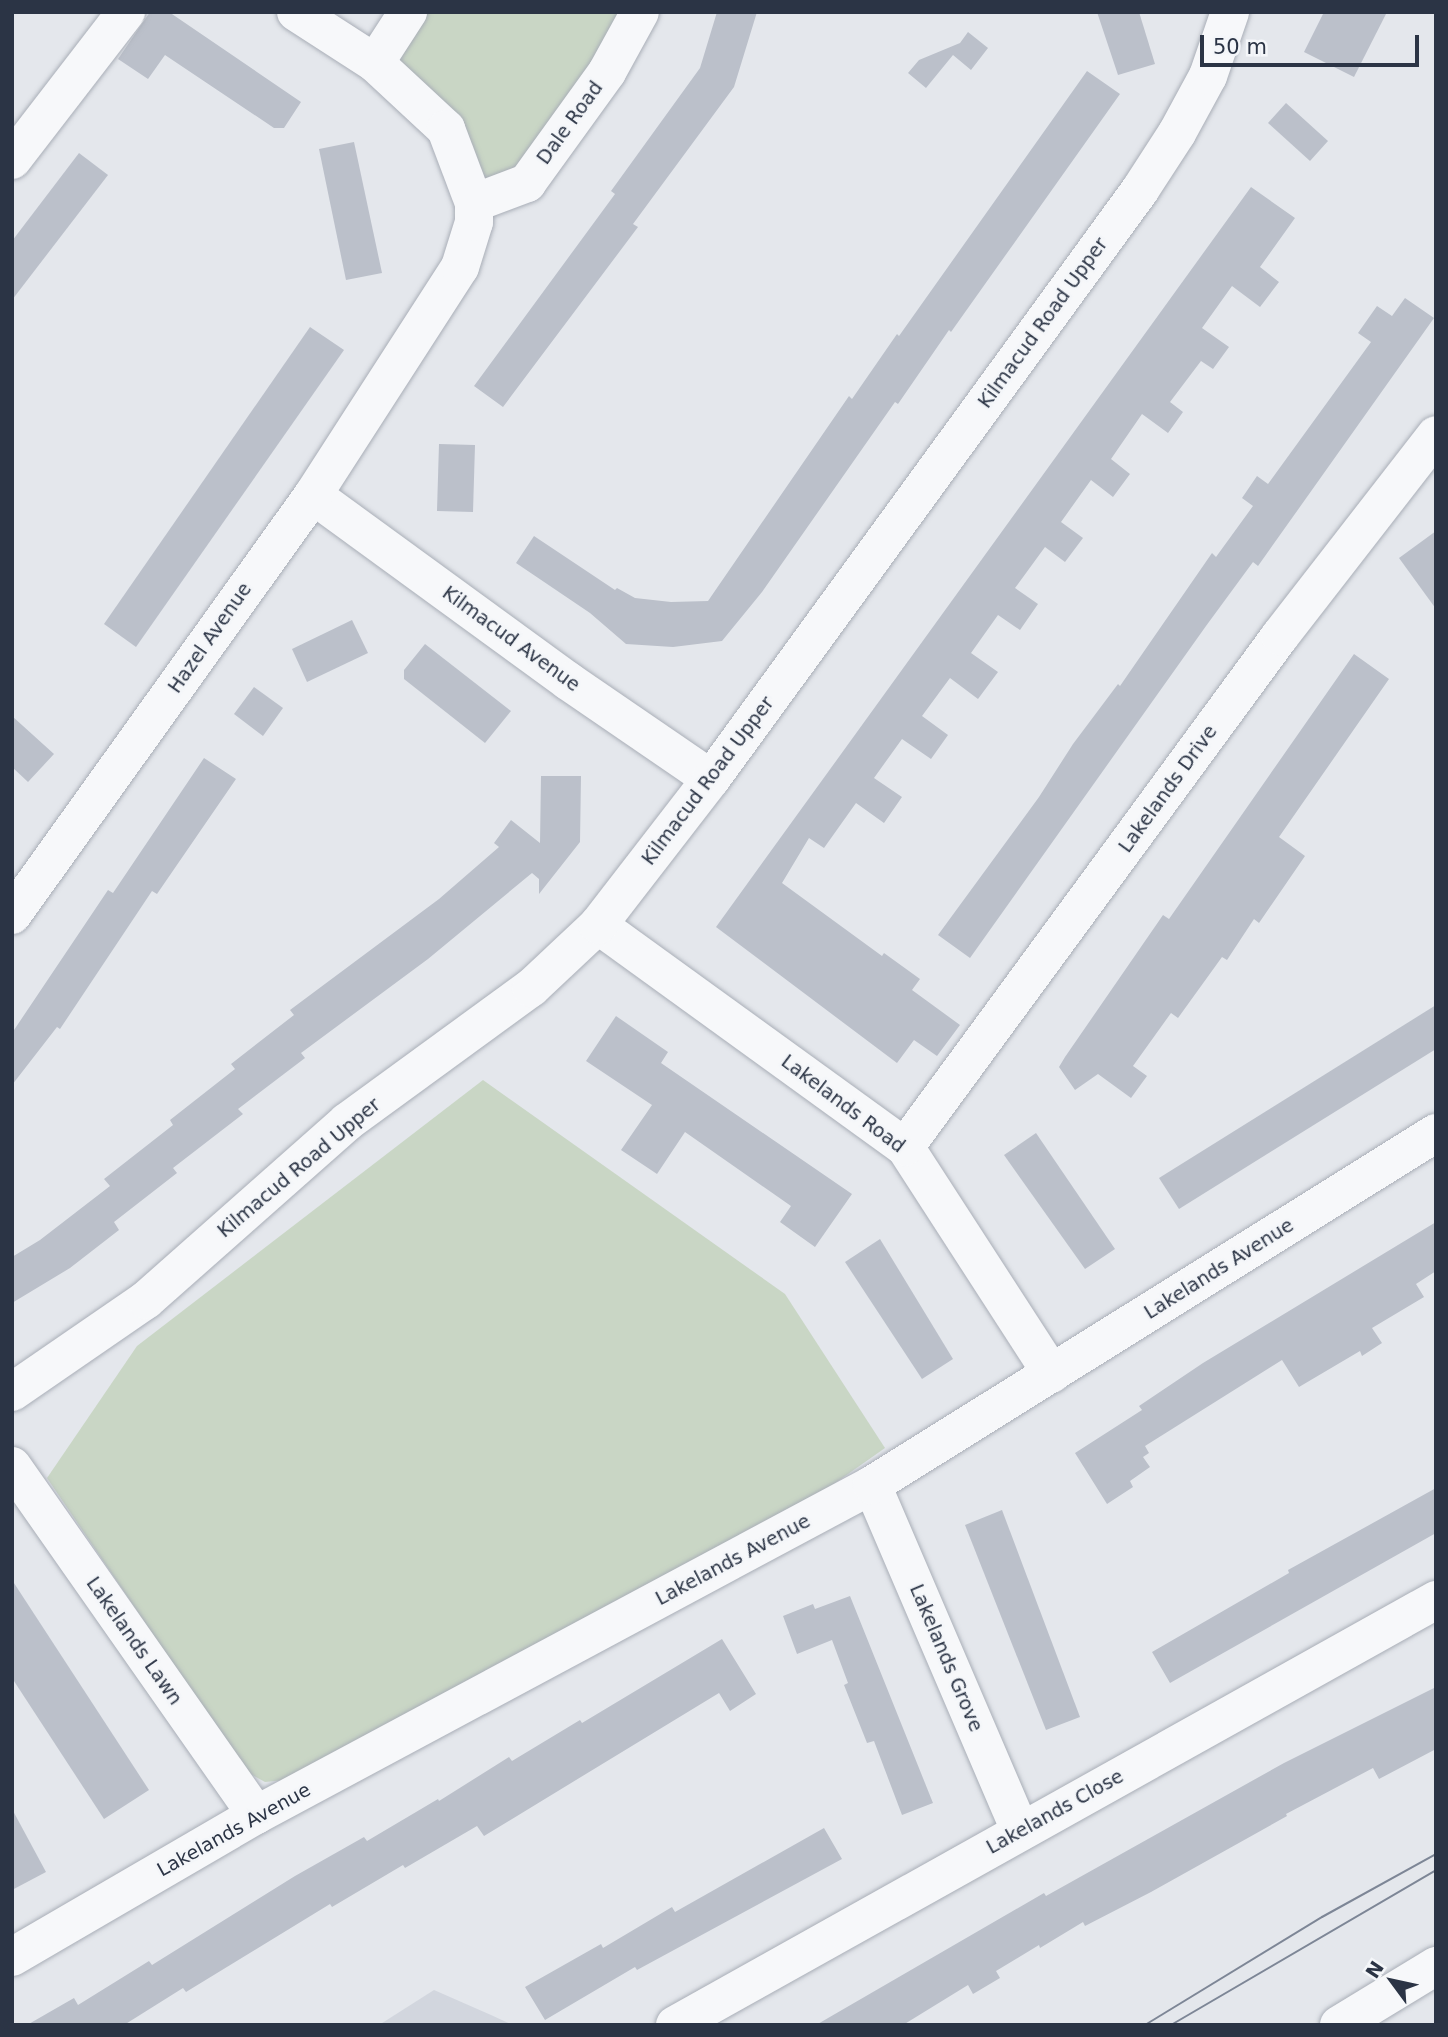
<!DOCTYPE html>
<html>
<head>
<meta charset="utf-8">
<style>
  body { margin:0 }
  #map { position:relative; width:1448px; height:2037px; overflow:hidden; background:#e4e7ec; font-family:"DejaVu Sans",sans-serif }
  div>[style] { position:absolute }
  .built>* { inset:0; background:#d2d6de }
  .green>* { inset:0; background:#c9d6c5 }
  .building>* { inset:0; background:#bbc0ca }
  .roads { filter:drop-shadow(0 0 2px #a9aeb7) drop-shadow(0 0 2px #a9aeb7) }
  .minor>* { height:38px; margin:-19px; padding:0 19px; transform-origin:19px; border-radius:19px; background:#f7f8fa }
  .tram>* { height:2px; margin:-1px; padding:0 1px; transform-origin:1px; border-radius:1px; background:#7d8696 }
  span { translate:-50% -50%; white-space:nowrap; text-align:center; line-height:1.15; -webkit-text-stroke:5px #f4f6f9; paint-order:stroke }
  .street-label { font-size:19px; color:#2b3445 }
  .frame { position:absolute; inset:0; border:14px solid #2b3445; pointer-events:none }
  .north { position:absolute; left:1357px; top:1946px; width:70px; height:70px; -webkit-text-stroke:5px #f4f6f9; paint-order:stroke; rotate:303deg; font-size:19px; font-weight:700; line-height:28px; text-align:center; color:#2b3445 }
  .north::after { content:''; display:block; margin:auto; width:24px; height:32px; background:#2b3445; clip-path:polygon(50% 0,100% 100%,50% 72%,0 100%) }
  .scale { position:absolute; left:1200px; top:35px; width:219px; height:32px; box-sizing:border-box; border:4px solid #2b3445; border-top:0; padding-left:9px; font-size:21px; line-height:24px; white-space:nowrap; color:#2b3445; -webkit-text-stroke:5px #f4f6f9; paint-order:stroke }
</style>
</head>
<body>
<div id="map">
  <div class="built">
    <i style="clip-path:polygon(434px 1990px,491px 2015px,513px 2025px,379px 2025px)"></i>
  </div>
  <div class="green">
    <i style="clip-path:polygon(408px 12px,639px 12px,527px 183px,473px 202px,446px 128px,375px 63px)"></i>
    <i style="clip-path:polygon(483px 1080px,785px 1294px,885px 1448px,821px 1493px,284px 1780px,265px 1782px,247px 1772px,240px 1763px,47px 1478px,137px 1346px)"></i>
  </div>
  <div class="building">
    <i style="clip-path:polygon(150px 12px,169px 12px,301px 102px,284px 128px,274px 128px,165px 55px,148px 79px,118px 59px)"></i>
    <i style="clip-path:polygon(717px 12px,757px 12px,734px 87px,633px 224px,638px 227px,503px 407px,474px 386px,615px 194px,611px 191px,700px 68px)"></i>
    <i style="clip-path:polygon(1097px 12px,1139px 12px,1155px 64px,1118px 75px)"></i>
    <i style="clip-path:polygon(1324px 12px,1387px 12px,1354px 77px,1304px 52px)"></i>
    <i style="clip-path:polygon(968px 32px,988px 48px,971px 70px,953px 55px,926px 88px,908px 73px,919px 60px,960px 43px)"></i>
    <i style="clip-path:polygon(1087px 71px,1120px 94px,951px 332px,949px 330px,898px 404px,895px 402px,762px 592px,722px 641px,673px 647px,626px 644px,590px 613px,516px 563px,534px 536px,615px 590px,617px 588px,635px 598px,671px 602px,708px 601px,849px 396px,852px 399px,897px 334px,899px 336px)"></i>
    <i style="clip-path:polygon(1286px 103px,1328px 141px,1310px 161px,1268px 123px)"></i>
    <i style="clip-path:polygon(354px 142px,382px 273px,346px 280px,319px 149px)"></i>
    <i style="clip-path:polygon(79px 153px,108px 175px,12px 300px,12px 241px)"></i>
    <i style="clip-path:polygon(1251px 187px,1295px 218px,1260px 267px,1279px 282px,1260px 307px,1232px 286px,1202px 328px,1229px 347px,1213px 369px,1201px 361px,1170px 402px,1183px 412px,1168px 433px,1142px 414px,1111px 459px,1130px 474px,1113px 497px,1091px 480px,1061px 522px,1083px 538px,1065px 562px,1045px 547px,1015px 588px,1038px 604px,1020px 630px,998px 615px,971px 653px,998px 672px,978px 699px,950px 678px,922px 716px,948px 735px,931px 759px,902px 739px,874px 778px,902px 797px,884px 823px,856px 803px,824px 848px,809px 838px,782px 883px,882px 956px,884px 953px,920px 979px,912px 990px,960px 1025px,937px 1056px,914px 1040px,897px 1063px,716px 927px)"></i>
    <i style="clip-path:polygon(1405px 298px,1434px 318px,1258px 566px,1253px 562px,1206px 626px,970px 958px,938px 935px,1039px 797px,1073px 744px,1118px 684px,1120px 686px,1212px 553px,1216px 557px,1253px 506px,1242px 498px,1257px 476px,1268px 484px,1371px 342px,1358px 333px,1377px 306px,1392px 316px)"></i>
    <i style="clip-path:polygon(310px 327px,344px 350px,136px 647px,104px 624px)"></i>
    <i style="clip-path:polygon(439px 444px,475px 445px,473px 512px,437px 511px)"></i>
    <i style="clip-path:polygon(1436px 531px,1436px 609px,1399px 558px)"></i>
    <i style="clip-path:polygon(352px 620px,368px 653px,307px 682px,292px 649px)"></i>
    <i style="clip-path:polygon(425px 644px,511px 711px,485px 743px,404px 679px,404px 670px)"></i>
    <i style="clip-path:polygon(1354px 654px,1389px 679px,1279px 837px,1305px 856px,1259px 923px,1254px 919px,1227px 960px,1222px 957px,1178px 1018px,1171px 1013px,1133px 1066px,1147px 1076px,1131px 1098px,1098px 1074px,1075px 1090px,1059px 1067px,1065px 1057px,1163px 915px,1169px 919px)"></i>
    <i style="clip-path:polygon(254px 687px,283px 708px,263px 736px,234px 714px)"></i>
    <i style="clip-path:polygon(12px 716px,54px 754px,28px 782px,12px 767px)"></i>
    <i style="clip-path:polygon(204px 758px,236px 779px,157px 894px,152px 891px,60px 1029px,57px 1027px,12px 1085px,12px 1033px,108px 890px,113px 893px)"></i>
    <i style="clip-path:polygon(541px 776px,581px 776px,580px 842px,539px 894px,539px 879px,532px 873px,428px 959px,301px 1053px,305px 1058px,238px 1109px,243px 1114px,173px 1168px,177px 1173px,114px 1222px,119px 1230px,70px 1268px,12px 1303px,12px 1257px,40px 1240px,110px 1186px,104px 1179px,173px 1125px,170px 1120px,235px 1069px,231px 1064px,294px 1015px,290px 1010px,439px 899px,499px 847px,494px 843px,511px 820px,540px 843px)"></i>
    <i style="clip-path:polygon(1436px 1005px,1436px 1049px,1179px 1209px,1159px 1178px)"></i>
    <i style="clip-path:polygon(616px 1016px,668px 1052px,661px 1063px,852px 1194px,815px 1247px,780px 1222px,791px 1206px,685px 1132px,657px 1174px,621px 1150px,652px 1105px,586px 1061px)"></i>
    <i style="clip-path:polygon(1036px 1133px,1115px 1249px,1085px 1269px,1004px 1155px)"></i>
    <i style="clip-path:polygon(1436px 1222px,1436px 1271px,1416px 1284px,1424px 1297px,1372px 1328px,1382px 1343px,1362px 1356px,1360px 1351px,1299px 1387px,1282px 1360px,1145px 1446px,1149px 1453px,1143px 1457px,1150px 1467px,1130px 1481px,1133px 1487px,1107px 1504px,1075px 1453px,1142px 1410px,1139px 1406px,1203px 1363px)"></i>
    <i style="clip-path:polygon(880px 1239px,953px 1359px,922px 1379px,845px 1262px)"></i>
    <i style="clip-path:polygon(1436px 1488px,1436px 1533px,1170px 1683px,1152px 1652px,1289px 1573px,1288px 1570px)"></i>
    <i style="clip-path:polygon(1002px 1510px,1080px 1717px,1046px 1730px,965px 1525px)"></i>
    <i style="clip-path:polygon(12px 1580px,149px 1790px,104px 1819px,12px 1678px)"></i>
    <i style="clip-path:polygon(850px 1596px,933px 1803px,902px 1815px,874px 1741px,867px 1743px,844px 1685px,848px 1683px,832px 1640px,797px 1654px,783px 1616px,813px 1604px,815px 1609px)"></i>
    <i style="clip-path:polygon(722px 1639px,756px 1694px,730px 1711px,719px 1693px,484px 1836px,477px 1826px,405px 1868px,403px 1865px,332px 1907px,330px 1904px,186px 1992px,183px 1988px,124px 2025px,27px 2025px,74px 1998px,78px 2005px,149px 1961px,152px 1965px,295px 1876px,364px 1837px,367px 1841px,438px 1799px,439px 1801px,509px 1757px,512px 1761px,580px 1720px,582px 1723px)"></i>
    <i style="clip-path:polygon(1436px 1687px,1436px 1749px,1379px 1779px,1373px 1768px,1286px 1814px,1287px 1816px,1151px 1892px,1085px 1926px,1083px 1922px,1040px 1948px,1039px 1945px,996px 1971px,1000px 1978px,973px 1994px,968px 1985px,903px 2025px,816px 2025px,1044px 1893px,1046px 1896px,1284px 1763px)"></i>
    <i style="clip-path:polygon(12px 1809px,46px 1872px,12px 1890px)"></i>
    <i style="clip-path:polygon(824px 1828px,842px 1859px,637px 1970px,635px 1967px,545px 2020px,525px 1987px,601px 1944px,603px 1948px,672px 1907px,675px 1912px)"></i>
  </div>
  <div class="roads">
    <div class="minor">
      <i style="left:296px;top:12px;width:94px;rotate:32.8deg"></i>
      <i style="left:375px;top:63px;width:97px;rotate:42.9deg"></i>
      <i style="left:446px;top:129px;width:79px;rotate:69.3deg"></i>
      <i style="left:375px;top:63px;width:61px;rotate:-57.1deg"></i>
      <i style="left:12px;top:160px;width:187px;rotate:-52.4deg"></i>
      <i style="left:313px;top:495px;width:316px;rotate:36.1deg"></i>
      <i style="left:568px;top:681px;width:173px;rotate:34.4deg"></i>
      <i style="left:12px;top:915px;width:517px;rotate:-54.37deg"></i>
      <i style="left:313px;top:495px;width:271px;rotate:-57.2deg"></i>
      <i style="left:460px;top:267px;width:47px;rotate:-72.7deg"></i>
      <i style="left:474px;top:222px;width:19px;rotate:-90deg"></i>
      <i style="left:474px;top:203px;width:57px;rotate:-20.7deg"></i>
      <i style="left:527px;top:183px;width:137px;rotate:-54.2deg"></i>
      <i style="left:607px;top:72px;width:68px;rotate:-61.2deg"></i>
      <i style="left:598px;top:925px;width:379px;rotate:35.9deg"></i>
      <i style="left:905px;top:1147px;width:270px;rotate:57.1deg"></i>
      <i style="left:905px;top:1147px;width:634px;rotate:-53.73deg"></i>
      <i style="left:1280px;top:636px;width:254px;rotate:-52.2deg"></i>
      <i style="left:12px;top:1392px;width:163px;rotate:-34.5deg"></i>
      <i style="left:146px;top:1300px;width:268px;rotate:-41.5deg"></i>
      <i style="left:347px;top:1122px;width:228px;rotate:-36.1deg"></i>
      <i style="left:531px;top:988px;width:92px;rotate:-43.2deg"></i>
      <i style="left:598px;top:925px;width:185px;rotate:-52.3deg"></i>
      <i style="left:711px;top:779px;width:729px;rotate:-53.93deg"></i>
      <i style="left:1140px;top:190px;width:68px;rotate:-57deg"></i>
      <i style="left:1177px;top:133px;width:65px;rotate:-61.5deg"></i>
      <i style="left:1208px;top:76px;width:68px;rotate:-71deg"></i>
      <i style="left:12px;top:1466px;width:426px;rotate:55deg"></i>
      <i style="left:872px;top:1485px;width:376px;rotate:66.8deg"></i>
      <i style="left:12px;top:1957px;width:282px;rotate:-30.2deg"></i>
      <i style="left:256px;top:1815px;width:699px;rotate:-28.18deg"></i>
      <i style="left:872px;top:1485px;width:665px;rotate:-31.97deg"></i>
      <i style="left:675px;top:2025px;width:872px;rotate:-29.18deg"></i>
      <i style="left:1339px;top:2025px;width:114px;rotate:-31.3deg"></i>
    </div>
  </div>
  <div class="tram">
    <i style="left:1145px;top:2025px;width:207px;rotate:-31.4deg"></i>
    <i style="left:1322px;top:1917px;width:130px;rotate:-28.9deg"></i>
    <i style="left:1171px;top:2025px;width:307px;rotate:-30.3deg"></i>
  </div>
  <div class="street-label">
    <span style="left:570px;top:123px;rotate:-54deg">Dale Road</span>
    <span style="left:1043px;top:323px;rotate:-54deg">Kilmacud Road Upper</span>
    <span style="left:210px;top:638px;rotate:-55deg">Hazel Avenue</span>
    <span style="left:511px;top:639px;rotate:36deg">Kilmacud Avenue</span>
    <span style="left:708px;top:781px;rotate:-53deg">Kilmacud Road Upper</span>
    <span style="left:1168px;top:789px;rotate:-54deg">Lakelands Drive</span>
    <span style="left:843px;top:1104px;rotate:37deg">Lakelands Road</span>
    <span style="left:299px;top:1168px;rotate:-40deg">Kilmacud Road Upper</span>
    <span style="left:1219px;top:1269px;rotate:-32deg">Lakelands Avenue</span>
    <span style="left:733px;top:1560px;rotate:-28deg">Lakelands Avenue</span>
    <span style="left:134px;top:1641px;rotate:55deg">Lakelands Lawn</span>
    <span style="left:946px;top:1658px;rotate:67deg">Lakelands Grove</span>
    <span style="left:1055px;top:1812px;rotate:-29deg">Lakelands Close</span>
    <span style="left:234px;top:1830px;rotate:-29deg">Lakelands Avenue</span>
  </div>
  <div class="frame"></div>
  <div class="north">N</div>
  <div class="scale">50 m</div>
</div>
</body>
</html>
